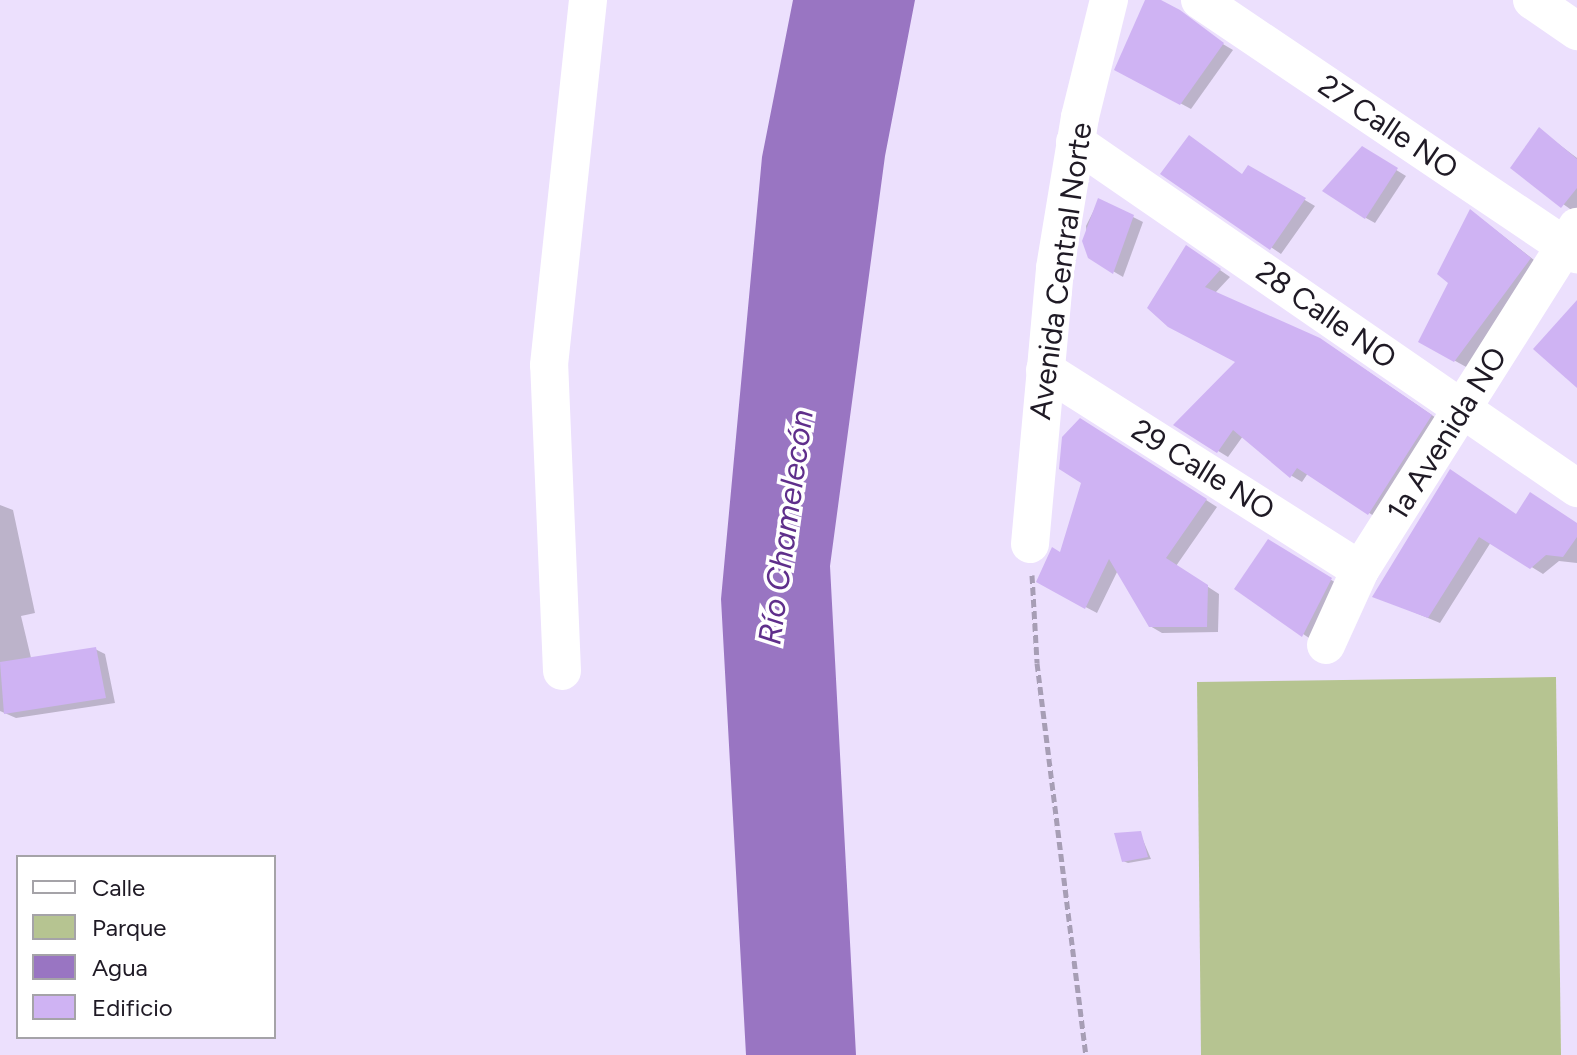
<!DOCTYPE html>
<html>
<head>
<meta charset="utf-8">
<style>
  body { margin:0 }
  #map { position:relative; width:1577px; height:1055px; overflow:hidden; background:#ece0fd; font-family:Figtree,sans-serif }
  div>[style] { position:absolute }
  .green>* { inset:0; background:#b6c491 }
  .water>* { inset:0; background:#9975c2 }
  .shadow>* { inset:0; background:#0003 }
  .building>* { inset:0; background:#cfb3f3 }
  .path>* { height:5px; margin-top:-2.5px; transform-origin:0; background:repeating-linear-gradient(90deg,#a79eb5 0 8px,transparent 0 12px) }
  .street>* { height:38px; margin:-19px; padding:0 19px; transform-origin:19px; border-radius:19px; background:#fff }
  span { translate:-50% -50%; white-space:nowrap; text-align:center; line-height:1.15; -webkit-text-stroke:7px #fff; paint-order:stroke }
  .street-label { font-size:30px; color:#1f1a25 }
  .water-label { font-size:32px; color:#5f2f8b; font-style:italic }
  .legend { position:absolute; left:16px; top:855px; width:260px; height:184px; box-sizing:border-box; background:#fff; border:2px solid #a5a3a8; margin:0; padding:10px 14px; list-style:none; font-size:24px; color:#1f1a25 }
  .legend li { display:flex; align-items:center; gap:16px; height:40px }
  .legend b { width:40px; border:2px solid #a5a3a8 }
</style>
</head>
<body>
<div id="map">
  <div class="green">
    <i style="clip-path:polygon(1556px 677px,1561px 1055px,1201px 1055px,1197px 682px)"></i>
  </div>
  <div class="water">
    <i style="clip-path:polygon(793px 0,915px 0,885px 156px,830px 566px,856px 1055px,746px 1055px,721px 599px,762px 157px)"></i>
  </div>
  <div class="shadow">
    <i style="clip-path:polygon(1148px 0,1233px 50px,1191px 109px,1117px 69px)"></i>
    <i style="clip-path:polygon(1540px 130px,1577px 158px,1577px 214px,1513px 168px)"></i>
    <i style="clip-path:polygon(1362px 149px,1406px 176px,1375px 223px,1366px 218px)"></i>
    <i style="clip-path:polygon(1249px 167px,1315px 206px,1281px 254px,1163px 173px,1243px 175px)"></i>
    <i style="clip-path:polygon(1099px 200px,1143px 222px,1123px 277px,1089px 257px,1086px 226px)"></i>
    <i style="clip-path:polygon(1471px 211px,1543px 267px,1468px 368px,1421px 342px,1451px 282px)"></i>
    <i style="clip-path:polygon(1197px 254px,1230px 277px,1215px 293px,1332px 347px,1442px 422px,1380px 520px,1308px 473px,1302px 482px,1292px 476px,1243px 436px,1228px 457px,1176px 425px,1238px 362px,1181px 333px)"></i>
    <i style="clip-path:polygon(1092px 427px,1217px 507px,1176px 566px,1219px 594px,1218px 632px,1162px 633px,1150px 626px,1118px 570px,1097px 613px,1038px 582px,1061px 555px,1084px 482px)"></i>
    <i style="clip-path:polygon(1451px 471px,1517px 516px,1577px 524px,1577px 563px,1559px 561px,1543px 574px,1491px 542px,1440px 623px,1375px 596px)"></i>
    <i style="clip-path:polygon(0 505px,13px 510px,35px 613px,21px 616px,32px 662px,95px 649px,105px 654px,115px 703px,16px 718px,0 711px)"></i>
    <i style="clip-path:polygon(1284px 551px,1346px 589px,1318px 644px,1236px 589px)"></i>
    <i style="clip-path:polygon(1140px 833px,1151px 859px,1128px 863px,1123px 861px)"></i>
  </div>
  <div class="building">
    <i style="clip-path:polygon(1145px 0,1161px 0,1180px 10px,1224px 43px,1180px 105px,1114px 70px)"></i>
    <i style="clip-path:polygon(1539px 127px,1577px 159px,1577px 188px,1561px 208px,1510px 168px)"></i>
    <i style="clip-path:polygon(1189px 135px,1242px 174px,1248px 165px,1306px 198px,1270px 250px,1160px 174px)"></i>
    <i style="clip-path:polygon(1362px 146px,1398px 168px,1365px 219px,1322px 191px)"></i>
    <i style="clip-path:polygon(1098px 198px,1134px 215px,1113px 274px,1088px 258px,1082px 241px)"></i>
    <i style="clip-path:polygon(1470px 209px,1531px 258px,1454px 362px,1418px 342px,1448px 283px,1437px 274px)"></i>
    <i style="clip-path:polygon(1186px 245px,1221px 269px,1205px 287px,1320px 338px,1432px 415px,1368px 515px,1297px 468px,1290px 478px,1233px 430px,1217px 453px,1173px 425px,1235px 362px,1168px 327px,1147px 308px)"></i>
    <i style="clip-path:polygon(1577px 300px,1577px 388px,1533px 349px)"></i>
    <i style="clip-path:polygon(1080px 418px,1207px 499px,1166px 558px,1208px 585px,1207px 627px,1149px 627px,1109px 559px,1085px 609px,1036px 582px,1052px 547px,1060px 552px,1081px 483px,1059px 469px,1062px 437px)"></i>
    <i style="clip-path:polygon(1450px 469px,1516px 514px,1530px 492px,1577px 523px,1577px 537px,1563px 557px,1546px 555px,1530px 569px,1479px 537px,1428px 618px,1372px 597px)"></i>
    <i style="clip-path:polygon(1268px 539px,1332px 578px,1302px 637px,1234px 589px)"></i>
    <i style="clip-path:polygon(96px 647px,106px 698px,4px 714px,0 662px)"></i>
    <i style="clip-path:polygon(1141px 831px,1148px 857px,1122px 862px,1114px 833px)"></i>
  </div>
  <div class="path">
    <i style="left:1032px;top:575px;width:88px;rotate:86.7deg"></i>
    <i style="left:1037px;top:663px;width:395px;rotate:82.9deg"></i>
  </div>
  <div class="street">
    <i style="left:1200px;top:0;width:455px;rotate:34deg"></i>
    <i style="left:1532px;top:0;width:55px;rotate:34.6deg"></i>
    <i style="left:1075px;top:142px;width:610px;rotate:34.58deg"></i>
    <i style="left:1045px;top:370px;width:373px;rotate:32.4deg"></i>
    <i style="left:1030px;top:544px;width:277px;rotate:-84.8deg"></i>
    <i style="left:1055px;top:268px;width:153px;rotate:-80.6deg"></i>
    <i style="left:1080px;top:117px;width:121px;rotate:-76.1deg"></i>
    <i style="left:1326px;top:645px;width:82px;rotate:-65.6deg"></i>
    <i style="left:1360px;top:570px;width:406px;rotate:-57.7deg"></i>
    <i style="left:562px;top:671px;width:306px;rotate:-92.4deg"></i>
    <i style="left:549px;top:365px;width:367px;rotate:-83.9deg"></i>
  </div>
  <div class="street-label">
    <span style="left:1388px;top:127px;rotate:34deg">27 Calle NO</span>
    <span style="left:1061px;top:271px;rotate:-82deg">Avenida Central Norte</span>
    <span style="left:1326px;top:315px;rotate:35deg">28 Calle NO</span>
    <span style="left:1447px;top:434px;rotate:-58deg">1a Avenida NO</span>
    <span style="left:1203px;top:470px;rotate:32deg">29 Calle NO</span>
  </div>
  <div class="water-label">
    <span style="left:786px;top:527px;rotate:-82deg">Río Chamelecón</span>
  </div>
  <ul class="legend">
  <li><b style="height:10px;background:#fff"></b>Calle</li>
  <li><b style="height:22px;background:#b6c491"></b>Parque</li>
  <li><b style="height:22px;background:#9975c2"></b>Agua</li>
  <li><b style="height:22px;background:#cfb3f3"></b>Edificio</li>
  </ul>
</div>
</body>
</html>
